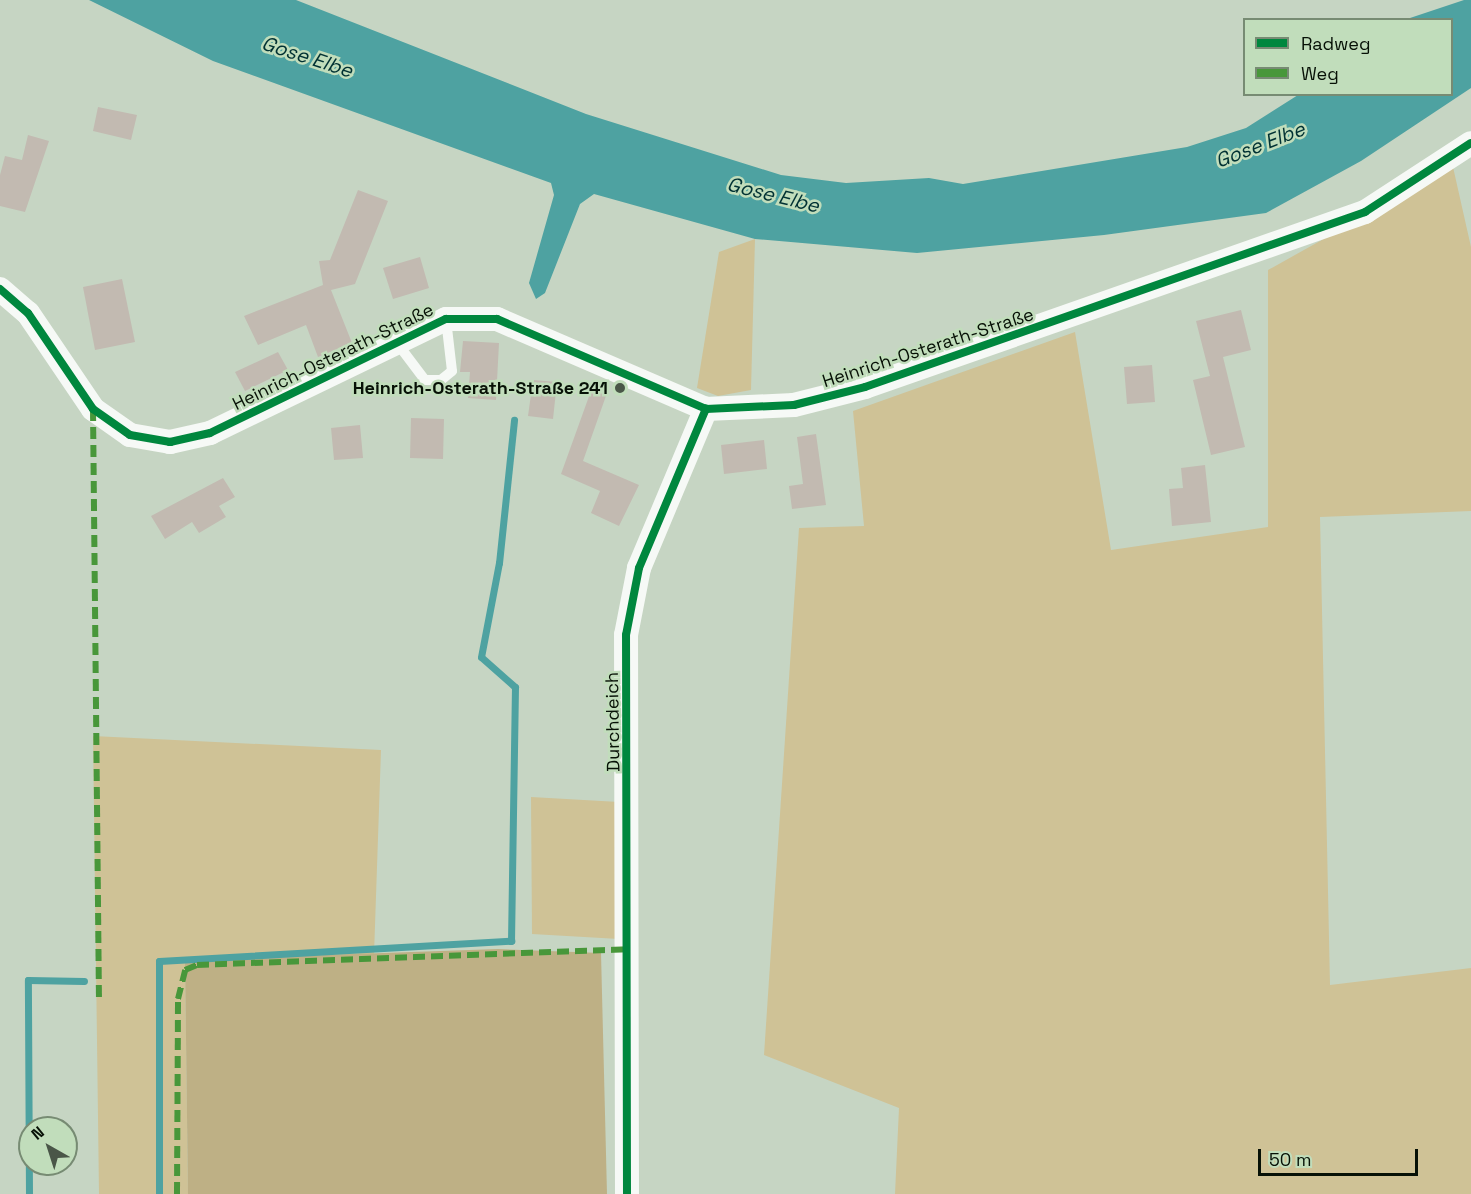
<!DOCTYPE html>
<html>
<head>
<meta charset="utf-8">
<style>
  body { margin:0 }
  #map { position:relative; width:1471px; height:1194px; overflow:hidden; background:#c6d5c3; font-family:"Space Grotesk",sans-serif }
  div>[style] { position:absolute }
  .green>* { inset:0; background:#cfc296 }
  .forest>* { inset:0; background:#beb085 }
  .water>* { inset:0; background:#4ea2a1 }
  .stream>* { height:7px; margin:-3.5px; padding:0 3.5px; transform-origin:3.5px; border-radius:3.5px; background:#4ea2a1 }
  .building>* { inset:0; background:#c2bab1 }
  .service>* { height:10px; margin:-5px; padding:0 5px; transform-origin:5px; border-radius:5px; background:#f6f9f6 }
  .tertiary>* { height:24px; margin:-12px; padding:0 12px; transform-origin:12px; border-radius:12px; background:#f6f9f6 }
  .quiet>* { height:6px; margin-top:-3px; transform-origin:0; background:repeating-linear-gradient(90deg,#48973a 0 12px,transparent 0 18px) }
  .cycleway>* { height:8px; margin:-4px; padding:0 4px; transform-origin:4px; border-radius:4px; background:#00873e }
  .dots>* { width:16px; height:16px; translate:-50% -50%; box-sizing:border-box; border:3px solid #c1ddbb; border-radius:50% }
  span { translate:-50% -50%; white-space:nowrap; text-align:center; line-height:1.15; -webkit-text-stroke:5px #c1ddbb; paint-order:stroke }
  .street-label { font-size:18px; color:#071106 }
  .poi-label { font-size:18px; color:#071106; font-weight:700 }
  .right { translate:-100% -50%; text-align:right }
  .water-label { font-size:20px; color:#003133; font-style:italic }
  .legend { position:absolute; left:1243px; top:18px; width:210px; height:78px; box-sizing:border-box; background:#c1ddbb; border:2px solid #778b73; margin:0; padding:8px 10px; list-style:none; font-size:18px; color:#071106 }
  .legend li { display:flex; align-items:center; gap:12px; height:30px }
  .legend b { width:30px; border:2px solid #778b73 }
  .north { position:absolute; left:18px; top:1116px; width:60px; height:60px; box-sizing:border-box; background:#c1ddbb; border:2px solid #778b73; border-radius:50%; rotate:321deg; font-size:16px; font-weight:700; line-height:24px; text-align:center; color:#071106 }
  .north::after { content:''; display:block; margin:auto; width:21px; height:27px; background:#4a5648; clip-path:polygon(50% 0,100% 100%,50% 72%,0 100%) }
  .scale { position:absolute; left:1258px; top:1149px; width:160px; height:27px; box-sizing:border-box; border:3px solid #071106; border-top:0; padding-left:8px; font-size:18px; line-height:21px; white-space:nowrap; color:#071106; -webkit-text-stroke:4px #c1ddbb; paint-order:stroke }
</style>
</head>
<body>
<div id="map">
  <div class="green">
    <i style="clip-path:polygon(1453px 167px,1471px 247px,1471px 511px,1320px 517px,1330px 985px,1471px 968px,1471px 1194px,895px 1194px,899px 1108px,764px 1055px,799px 528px,864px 526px,853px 411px,1075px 332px,1111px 550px,1268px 527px,1268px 270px)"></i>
    <i style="clip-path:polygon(755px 239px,751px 390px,718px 396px,697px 388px,719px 252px)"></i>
    <i style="clip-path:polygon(93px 736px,381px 750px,374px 955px,185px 960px,188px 1194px,99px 1194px)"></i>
    <i style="clip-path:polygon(531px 797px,619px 802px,619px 939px,532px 934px)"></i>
  </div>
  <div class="forest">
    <i style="clip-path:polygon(498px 949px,601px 953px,607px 1194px,188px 1194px,185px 960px)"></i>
  </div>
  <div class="water">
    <i style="clip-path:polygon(89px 0,296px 0,586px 114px,781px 175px,846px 183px,929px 178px,963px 184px,1187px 147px,1246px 128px,1298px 95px,1452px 94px,1452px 20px,1407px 19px,1464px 0,1471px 0,1471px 88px,1361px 161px,1266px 213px,1104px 235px,917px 253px,755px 239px,594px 194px,580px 204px,545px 293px,536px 299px,529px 283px,554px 195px,551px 183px,213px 61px)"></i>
  </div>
  <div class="stream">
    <i style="left:29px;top:1194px;width:214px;rotate:-90.3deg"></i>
    <i style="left:28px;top:980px;width:56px;rotate:1deg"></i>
    <i style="left:159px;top:1194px;width:233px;rotate:-90deg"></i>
    <i style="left:159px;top:961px;width:353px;rotate:-3.3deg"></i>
    <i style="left:511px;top:941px;width:254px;rotate:-89.1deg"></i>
    <i style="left:515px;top:687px;width:45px;rotate:-138.6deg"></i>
    <i style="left:481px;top:657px;width:96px;rotate:-79.2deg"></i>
    <i style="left:499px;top:563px;width:144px;rotate:-84deg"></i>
  </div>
  <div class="building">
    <i style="clip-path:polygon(98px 107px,137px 115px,131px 140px,93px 131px)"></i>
    <i style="clip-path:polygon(28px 135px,49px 141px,25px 212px,0 206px,0 175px,5px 156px,22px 160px)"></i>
    <i style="clip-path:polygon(358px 190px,388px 201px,355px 284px,331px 290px,352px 343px,318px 357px,306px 325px,258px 345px,244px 316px,323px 285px,319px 261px,330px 260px)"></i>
    <i style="clip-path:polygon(420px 257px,429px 288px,393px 299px,383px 268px)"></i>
    <i style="clip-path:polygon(122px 279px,135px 342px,95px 350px,83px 287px)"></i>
    <i style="clip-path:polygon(1241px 310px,1251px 350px,1223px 357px,1245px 447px,1211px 455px,1193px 380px,1210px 376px,1196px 321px)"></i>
    <i style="clip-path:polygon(463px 341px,499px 343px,496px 400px,468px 398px,470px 372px,460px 372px)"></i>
    <i style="clip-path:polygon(278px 352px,288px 370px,245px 391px,235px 372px)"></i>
    <i style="clip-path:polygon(1152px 365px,1155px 402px,1127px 404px,1124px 367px)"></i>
    <i style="clip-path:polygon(533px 380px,557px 382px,553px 419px,528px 416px)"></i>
    <i style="clip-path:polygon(592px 388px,607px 393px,583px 461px,639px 485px,619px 526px,591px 513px,600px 491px,561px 474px)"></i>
    <i style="clip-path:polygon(411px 418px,444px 419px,443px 459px,410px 458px)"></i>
    <i style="clip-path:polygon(360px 425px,363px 458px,334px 460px,331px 428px)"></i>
    <i style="clip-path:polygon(816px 434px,826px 505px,792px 509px,789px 486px,803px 484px,797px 437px)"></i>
    <i style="clip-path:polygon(764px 440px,767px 469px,724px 474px,721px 445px)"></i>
    <i style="clip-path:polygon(1205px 465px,1211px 522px,1172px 526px,1169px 489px,1183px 488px,1181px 468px)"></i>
    <i style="clip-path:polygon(223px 478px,235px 497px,219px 506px,226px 517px,199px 533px,192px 522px,165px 539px,151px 516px)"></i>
  </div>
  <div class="service">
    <i style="left:397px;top:343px;width:46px;rotate:52.9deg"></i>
    <i style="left:425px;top:380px;width:16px"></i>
    <i style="left:441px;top:380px;width:14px;rotate:-39deg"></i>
    <i style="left:452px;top:371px;width:52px;rotate:-96.6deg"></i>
  </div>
  <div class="tertiary">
    <i style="left:0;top:289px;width:37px;rotate:41deg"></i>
    <i style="left:28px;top:313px;width:116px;rotate:55.9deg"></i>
    <i style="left:93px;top:409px;width:45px;rotate:35.1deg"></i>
    <i style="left:130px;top:435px;width:41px;rotate:9.9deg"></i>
    <i style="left:170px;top:442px;width:41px;rotate:-12.7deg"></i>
    <i style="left:210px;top:433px;width:262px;rotate:-25.8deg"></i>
    <i style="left:446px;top:319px;width:51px"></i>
    <i style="left:497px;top:319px;width:228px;rotate:23.3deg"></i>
    <i style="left:706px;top:409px;width:88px;rotate:-2.6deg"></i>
    <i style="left:794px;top:405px;width:73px;rotate:-14.2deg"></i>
    <i style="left:865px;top:387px;width:530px;rotate:-19.29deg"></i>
    <i style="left:1365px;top:212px;width:126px;rotate:-33.1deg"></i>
    <i style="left:627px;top:1194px;width:559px;rotate:-90.1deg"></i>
    <i style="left:626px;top:635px;width:68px;rotate:-79deg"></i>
    <i style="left:639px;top:568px;width:173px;rotate:-67.2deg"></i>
  </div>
  <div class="quiet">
    <i style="left:93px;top:409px;width:590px;rotate:89.42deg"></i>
    <i style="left:177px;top:1194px;width:195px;rotate:-89.7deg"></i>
    <i style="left:178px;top:999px;width:30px;rotate:-76deg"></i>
    <i style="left:185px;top:970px;width:13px;rotate:-23deg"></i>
    <i style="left:197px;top:965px;width:432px;rotate:-2.1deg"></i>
  </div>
  <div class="cycleway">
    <i style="left:0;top:289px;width:37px;rotate:41deg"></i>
    <i style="left:28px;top:313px;width:116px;rotate:55.9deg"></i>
    <i style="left:93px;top:409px;width:45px;rotate:35.1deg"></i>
    <i style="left:130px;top:435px;width:41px;rotate:9.9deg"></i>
    <i style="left:170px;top:442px;width:41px;rotate:-12.7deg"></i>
    <i style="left:210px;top:433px;width:262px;rotate:-25.8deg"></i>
    <i style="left:446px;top:319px;width:51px"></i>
    <i style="left:497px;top:319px;width:228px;rotate:23.3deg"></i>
    <i style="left:706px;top:409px;width:88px;rotate:-2.6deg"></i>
    <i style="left:794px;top:405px;width:73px;rotate:-14.2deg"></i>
    <i style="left:865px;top:387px;width:530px;rotate:-19.29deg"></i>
    <i style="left:1365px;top:212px;width:126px;rotate:-33.1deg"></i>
    <i style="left:627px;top:1194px;width:559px;rotate:-90.1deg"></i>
    <i style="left:626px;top:635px;width:68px;rotate:-79deg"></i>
    <i style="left:639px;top:568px;width:173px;rotate:-67.2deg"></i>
  </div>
  <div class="dots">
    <i style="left:620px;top:388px;background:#4a5648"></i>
  </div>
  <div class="street-label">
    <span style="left:928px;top:348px;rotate:-18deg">Heinrich-Osterath-Straße</span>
    <span style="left:333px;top:357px;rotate:-26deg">Heinrich-Osterath-Straße</span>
    <span style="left:613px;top:722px;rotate:-91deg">Durchdeich</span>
  </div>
  <div class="poi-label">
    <span class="right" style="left:608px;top:388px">Heinrich-Osterath-Straße 241</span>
  </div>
  <div class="water-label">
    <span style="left:307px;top:57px;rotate:18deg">Gose Elbe</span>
    <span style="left:1260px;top:145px;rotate:-21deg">Gose Elbe</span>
    <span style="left:773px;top:195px;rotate:14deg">Gose Elbe</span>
  </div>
  <ul class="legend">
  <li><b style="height:8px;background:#00873e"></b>Radweg</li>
  <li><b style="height:8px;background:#48973a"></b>Weg</li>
  </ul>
  <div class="north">N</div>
  <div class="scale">50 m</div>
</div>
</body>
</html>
